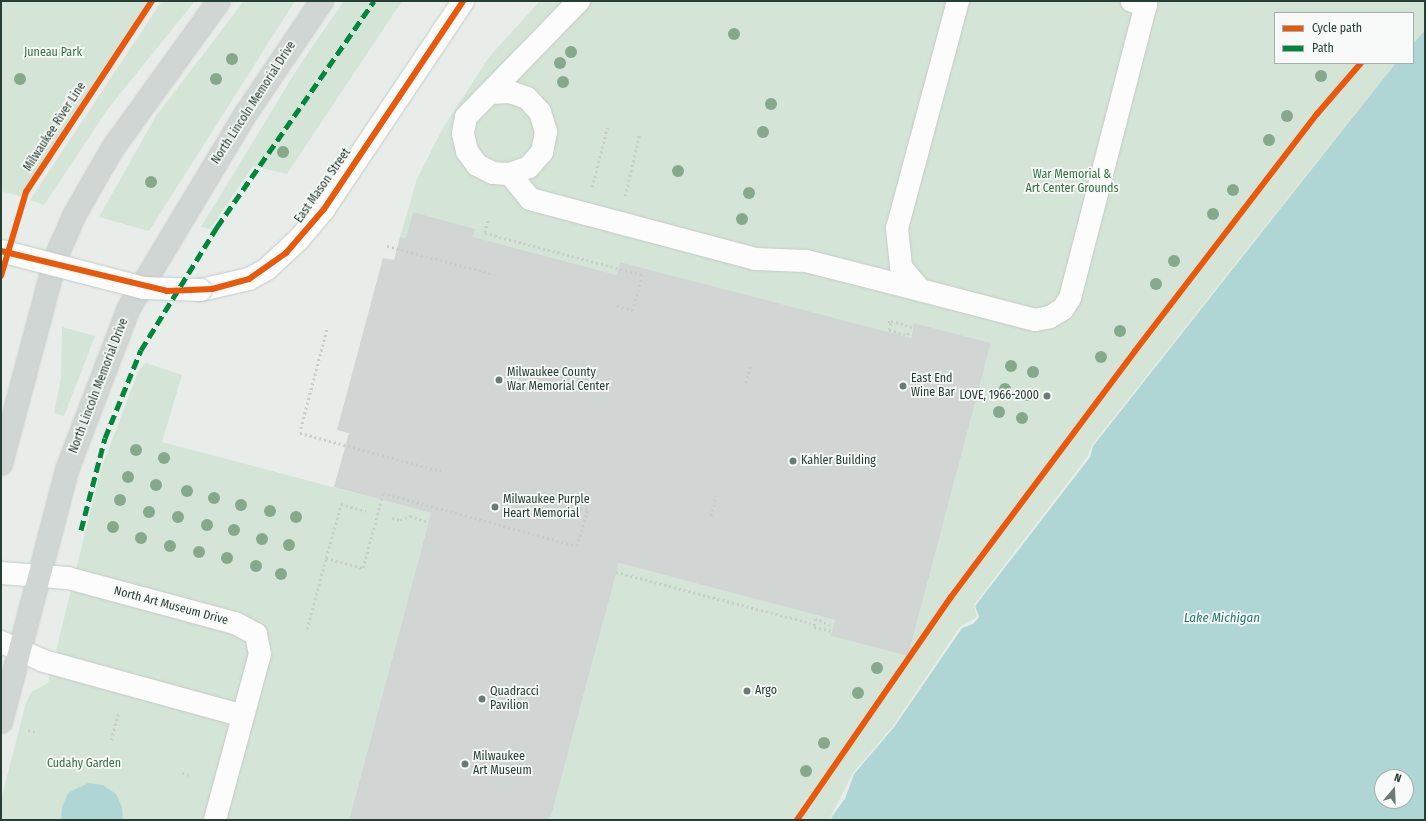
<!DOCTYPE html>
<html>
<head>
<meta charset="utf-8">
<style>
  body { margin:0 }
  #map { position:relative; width:1426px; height:821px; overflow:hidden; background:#e8edea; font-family:"Fira Sans Condensed",sans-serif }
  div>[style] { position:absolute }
  .green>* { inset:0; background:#d4e4d6 }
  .water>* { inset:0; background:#afd6d4 }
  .pier>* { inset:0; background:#e8edea }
  .building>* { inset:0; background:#d1d5d3 }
  .path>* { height:2.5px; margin-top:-1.25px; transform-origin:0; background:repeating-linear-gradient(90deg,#c7ceca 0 2px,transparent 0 5px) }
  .roads { filter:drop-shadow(0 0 1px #c5cac7) drop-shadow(0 0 1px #c5cac7) }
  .minor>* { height:22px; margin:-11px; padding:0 11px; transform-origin:11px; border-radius:11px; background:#fcfcfc }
  .major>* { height:22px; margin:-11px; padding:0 11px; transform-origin:11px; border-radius:11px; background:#d0d6d3 }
  .path-bridge>* { height:2.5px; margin-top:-1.25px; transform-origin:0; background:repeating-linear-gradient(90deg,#c7ceca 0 2px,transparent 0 5px) }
  .bridges { filter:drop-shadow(0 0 1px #c5cac7) drop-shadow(0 0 1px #c5cac7) }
  .minor-bridge>* { height:22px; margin:-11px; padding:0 11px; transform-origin:11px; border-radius:11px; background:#fcfcfc }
  .quiet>* { height:5px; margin-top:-2.5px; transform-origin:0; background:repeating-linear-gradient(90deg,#00873e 0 10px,transparent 0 15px) }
  .cycleway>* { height:6px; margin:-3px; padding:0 3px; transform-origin:3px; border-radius:3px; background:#e8590c }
  .trees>* { width:12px; height:12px; margin:-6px; border-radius:50%; background:#86a98e }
  .dots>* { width:11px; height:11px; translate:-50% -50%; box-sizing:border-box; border:2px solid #f7faf8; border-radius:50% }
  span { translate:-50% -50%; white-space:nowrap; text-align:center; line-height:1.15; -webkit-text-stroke:3.5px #f7faf8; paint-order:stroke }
  .park-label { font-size:12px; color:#367142 }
  .street-label { font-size:12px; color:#283e34 }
  .poi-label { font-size:12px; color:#283e34 }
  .left { translate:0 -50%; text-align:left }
  .right { translate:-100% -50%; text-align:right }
  .water-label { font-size:13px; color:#287473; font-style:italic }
  .frame { position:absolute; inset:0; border:2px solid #283e34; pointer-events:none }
  .legend { position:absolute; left:1274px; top:12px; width:140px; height:52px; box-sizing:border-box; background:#f7faf8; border:1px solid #a4afaa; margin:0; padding:5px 7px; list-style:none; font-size:12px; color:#283e34 }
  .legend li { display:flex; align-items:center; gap:8px; height:20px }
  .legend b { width:20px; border:1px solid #a4afaa }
  .north { position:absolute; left:1374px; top:769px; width:40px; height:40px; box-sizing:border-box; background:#f7faf8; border:1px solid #a4afaa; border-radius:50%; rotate:19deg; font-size:11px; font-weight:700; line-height:16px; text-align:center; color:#283e34 }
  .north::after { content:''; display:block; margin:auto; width:14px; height:18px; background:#6b7b74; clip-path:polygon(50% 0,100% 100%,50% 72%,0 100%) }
</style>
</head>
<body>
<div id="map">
  <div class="green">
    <i style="clip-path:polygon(1px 1px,152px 1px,47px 155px,24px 197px,1px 191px)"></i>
    <i style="clip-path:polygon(162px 1px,195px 1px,107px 110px,44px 205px,30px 200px)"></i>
    <i style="clip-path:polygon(244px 1px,295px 1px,149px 231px,99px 217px,156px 116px)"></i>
    <i style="clip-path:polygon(344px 1px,402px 1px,287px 174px,253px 166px,210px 229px,201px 227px,299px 66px)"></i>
    <i style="clip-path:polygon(540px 1px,1425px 1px,1425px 30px,1413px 44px,1413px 13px,1275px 13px,1275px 63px,1396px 63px,1090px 457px,831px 820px,550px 820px,619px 563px,835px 620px,832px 636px,908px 656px,991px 343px,914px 323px,910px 338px,620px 262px,616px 275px,468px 255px,476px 229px,413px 212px,406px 238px,400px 237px,417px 179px,443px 128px,489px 57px)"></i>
    <i style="clip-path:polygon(62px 327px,95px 336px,64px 416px,54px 413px,61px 378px)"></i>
    <i style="clip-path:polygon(146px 363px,182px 375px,162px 442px,431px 513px,349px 820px,1px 820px,1px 800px,26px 703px,31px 692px,48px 683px,101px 469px,138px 372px)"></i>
  </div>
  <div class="water">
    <i style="clip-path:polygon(evenodd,1425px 30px,1425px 820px,831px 820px,854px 774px,894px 727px,962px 628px,979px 617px,975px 606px,1090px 457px,1093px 446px,1392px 68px,1396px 63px,1413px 63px,1413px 44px,1425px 30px,1382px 777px,1406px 777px,1406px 801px,1382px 801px,1382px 777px)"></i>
    <i style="clip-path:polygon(88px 783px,103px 785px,116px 794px,122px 807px,123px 820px,61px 820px,62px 807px,68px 793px)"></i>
  </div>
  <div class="pier">
    <i style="clip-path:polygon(1394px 63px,1093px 446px,1090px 457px,975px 606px,979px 617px,973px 624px,962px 628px,894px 727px,854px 774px,845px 799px,829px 820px,853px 773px,893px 726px,960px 627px,977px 617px,974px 605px,1088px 456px,1092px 445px)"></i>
  </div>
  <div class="building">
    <i style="clip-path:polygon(413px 212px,476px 229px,473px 237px,616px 275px,620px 262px,911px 338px,914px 323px,991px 343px,908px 656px,831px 636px,835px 620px,619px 563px,550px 820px,349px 820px,431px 513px,334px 487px,349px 433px,337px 430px,383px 258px,394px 260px,400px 237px,406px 238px)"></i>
  </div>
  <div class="path">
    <i style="left:592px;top:187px;width:61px;rotate:-75.7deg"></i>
    <i style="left:625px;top:196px;width:62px;rotate:-76.9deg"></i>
    <i style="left:488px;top:221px;width:12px;rotate:104deg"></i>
    <i style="left:485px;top:233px;width:163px;rotate:14.9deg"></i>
    <i style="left:643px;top:275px;width:37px;rotate:106deg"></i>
    <i style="left:633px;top:311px;width:19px;rotate:-164deg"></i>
    <i style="left:387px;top:246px;width:110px;rotate:14.8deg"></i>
    <i style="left:891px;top:321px;width:23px;rotate:15deg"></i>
    <i style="left:888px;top:322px;width:2px"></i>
    <i style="left:327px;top:330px;width:106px;rotate:104.7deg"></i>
    <i style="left:300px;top:433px;width:146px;rotate:15.1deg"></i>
    <i style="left:889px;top:330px;width:20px;rotate:15deg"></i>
    <i style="left:908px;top:335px;width:5px;rotate:-79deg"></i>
    <i style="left:746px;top:383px;width:17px;rotate:-77deg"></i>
    <i style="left:711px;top:516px;width:21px;rotate:-76deg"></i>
    <i style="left:392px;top:518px;width:8px;rotate:14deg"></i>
    <i style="left:400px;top:520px;width:11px;rotate:-22deg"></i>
    <i style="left:410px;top:516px;width:20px;rotate:18deg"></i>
    <i style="left:326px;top:558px;width:56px;rotate:-74.5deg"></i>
    <i style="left:341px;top:504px;width:26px;rotate:16deg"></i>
    <i style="left:616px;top:572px;width:201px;rotate:14.7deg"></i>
    <i style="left:830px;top:626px;width:16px;rotate:-153deg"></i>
    <i style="left:816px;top:619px;width:8px;rotate:104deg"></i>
    <i style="left:814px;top:627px;width:19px;rotate:12deg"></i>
    <i style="left:307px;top:629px;width:73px;rotate:-75deg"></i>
    <i style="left:326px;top:558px;width:38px;rotate:15deg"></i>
    <i style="left:363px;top:568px;width:78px;rotate:-75.1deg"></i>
    <i style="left:383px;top:493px;width:201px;rotate:15.3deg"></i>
    <i style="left:577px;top:546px;width:37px;rotate:-74deg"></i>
    <i style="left:587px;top:510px;width:26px;rotate:-167deg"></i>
    <i style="left:911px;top:647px;width:4px;rotate:34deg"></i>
    <i style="left:28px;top:730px;width:7px;rotate:16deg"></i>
    <i style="left:111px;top:740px;width:30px;rotate:-75deg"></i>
    <i style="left:182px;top:773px;width:7px;rotate:16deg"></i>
  </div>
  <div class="roads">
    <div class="minor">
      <i style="left:958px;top:1px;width:235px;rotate:105deg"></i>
      <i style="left:897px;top:228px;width:39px;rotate:84deg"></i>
      <i style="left:901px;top:267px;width:30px;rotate:50deg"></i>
      <i style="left:920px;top:290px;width:119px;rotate:14.6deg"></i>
      <i style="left:1035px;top:320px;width:15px;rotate:-11deg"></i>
      <i style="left:1050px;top:317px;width:15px;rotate:-32deg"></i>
      <i style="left:1063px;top:309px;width:13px;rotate:-58deg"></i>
      <i style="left:1070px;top:298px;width:303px;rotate:-75.5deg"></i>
      <i style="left:1146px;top:5px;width:15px;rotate:-164deg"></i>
      <i style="left:491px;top:93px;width:19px;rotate:-3deg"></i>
      <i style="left:510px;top:92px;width:18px;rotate:19deg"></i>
      <i style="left:527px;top:98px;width:19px;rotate:47deg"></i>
      <i style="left:540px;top:112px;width:21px;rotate:73deg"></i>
      <i style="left:546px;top:132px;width:20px;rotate:101deg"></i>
      <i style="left:542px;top:152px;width:20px;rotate:131deg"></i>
      <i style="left:529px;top:167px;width:20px;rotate:160deg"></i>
      <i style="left:510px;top:174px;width:17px;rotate:-177deg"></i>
      <i style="left:493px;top:173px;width:18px;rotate:-153deg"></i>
      <i style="left:477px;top:165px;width:17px;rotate:-126deg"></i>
      <i style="left:467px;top:151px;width:18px;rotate:-103deg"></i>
      <i style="left:463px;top:133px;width:16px;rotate:-79deg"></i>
      <i style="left:466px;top:117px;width:162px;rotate:-45.8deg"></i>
      <i style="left:510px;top:174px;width:32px;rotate:51deg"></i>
      <i style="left:530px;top:199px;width:233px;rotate:14.9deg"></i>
      <i style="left:755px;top:259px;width:51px;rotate:2.2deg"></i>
      <i style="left:806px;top:261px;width:118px;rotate:14.3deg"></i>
      <i style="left:201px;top:290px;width:49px;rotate:-12.9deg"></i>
      <i style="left:249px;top:279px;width:21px;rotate:-29deg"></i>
      <i style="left:267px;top:269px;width:44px;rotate:-43.2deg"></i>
      <i style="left:299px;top:239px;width:39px;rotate:-50deg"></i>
      <i style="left:324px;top:209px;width:250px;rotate:-56.2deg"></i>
      <i style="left:1px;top:573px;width:67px;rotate:4.3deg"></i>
      <i style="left:68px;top:578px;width:173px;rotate:15.1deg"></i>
      <i style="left:235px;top:623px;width:24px;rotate:28deg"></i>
      <i style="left:256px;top:634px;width:20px;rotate:79deg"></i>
      <i style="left:260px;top:654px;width:172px;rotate:105.2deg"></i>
      <i style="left:1px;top:642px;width:47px;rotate:23.8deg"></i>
      <i style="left:44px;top:661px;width:206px;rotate:15.4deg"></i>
    </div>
    <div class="major">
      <i style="left:1px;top:464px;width:214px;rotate:-75.1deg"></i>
      <i style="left:56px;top:257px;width:47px;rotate:-66.2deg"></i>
      <i style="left:75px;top:214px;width:76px;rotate:-60.1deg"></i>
      <i style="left:113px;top:148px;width:181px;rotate:-54.2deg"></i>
      <i style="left:1px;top:722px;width:260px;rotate:-75.3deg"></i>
      <i style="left:67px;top:470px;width:173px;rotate:-69.1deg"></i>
      <i style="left:129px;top:308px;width:229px;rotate:-59deg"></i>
      <i style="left:247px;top:112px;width:134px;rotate:-56deg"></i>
    </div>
  </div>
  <div class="path-bridge">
    <i style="left:889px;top:330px;width:9px;rotate:-77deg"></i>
  </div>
  <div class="bridges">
    <div class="minor-bridge">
      <i style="left:1px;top:251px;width:148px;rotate:14.5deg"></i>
      <i style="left:144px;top:288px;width:57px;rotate:2deg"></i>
    </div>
  </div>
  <div class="quiet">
    <i style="left:81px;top:530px;width:95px;rotate:-75.4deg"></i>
    <i style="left:105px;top:438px;width:95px;rotate:-67.8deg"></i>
    <i style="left:141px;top:350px;width:145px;rotate:-58.3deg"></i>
    <i style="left:217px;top:227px;width:275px;rotate:-55.2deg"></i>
  </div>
  <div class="cycleway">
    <i style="left:1px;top:251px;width:171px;rotate:13.5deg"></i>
    <i style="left:167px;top:291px;width:45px;rotate:-2.5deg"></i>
    <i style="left:212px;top:289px;width:38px;rotate:-15deg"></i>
    <i style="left:249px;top:279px;width:45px;rotate:-35.1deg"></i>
    <i style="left:286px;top:253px;width:58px;rotate:-49.2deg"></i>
    <i style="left:324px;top:209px;width:250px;rotate:-56.2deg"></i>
    <i style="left:1px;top:276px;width:88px;rotate:-73.4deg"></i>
    <i style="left:26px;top:192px;width:229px;rotate:-56.6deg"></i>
    <i style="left:797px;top:820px;width:271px;rotate:-55.4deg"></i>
    <i style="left:951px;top:597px;width:307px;rotate:-53.2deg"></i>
    <i style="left:1135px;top:351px;width:299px;rotate:-52.5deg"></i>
    <i style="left:1317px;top:114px;width:67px;rotate:-49.2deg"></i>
  </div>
  <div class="trees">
    <i style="left:734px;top:34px"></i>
    <i style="left:571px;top:52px"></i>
    <i style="left:232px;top:59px"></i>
    <i style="left:560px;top:63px"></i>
    <i style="left:1321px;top:76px"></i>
    <i style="left:20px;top:79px"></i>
    <i style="left:216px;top:79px"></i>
    <i style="left:563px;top:82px"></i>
    <i style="left:771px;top:104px"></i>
    <i style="left:1287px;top:116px"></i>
    <i style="left:763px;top:132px"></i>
    <i style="left:1269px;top:140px"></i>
    <i style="left:283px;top:152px"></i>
    <i style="left:678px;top:171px"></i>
    <i style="left:151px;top:182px"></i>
    <i style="left:1233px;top:190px"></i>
    <i style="left:749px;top:193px"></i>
    <i style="left:1213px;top:214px"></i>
    <i style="left:742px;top:219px"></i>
    <i style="left:1174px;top:261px"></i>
    <i style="left:1156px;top:284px"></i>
    <i style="left:1120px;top:331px"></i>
    <i style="left:1101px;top:357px"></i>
    <i style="left:1011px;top:366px"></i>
    <i style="left:1033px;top:372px"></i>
    <i style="left:1005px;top:389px"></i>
    <i style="left:1028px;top:395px"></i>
    <i style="left:999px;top:412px"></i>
    <i style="left:1022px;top:418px"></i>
    <i style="left:136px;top:450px"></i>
    <i style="left:164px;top:458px"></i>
    <i style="left:128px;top:477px"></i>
    <i style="left:156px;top:485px"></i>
    <i style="left:187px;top:491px"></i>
    <i style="left:214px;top:498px"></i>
    <i style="left:120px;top:500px"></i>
    <i style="left:241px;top:505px"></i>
    <i style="left:270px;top:511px"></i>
    <i style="left:149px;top:512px"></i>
    <i style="left:178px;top:517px"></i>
    <i style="left:296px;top:517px"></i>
    <i style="left:207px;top:525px"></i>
    <i style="left:113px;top:527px"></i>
    <i style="left:234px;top:530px"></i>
    <i style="left:141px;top:538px"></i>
    <i style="left:262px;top:539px"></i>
    <i style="left:289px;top:545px"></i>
    <i style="left:170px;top:546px"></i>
    <i style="left:199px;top:552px"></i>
    <i style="left:227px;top:558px"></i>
    <i style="left:256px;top:566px"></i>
    <i style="left:281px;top:574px"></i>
    <i style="left:877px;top:668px"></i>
    <i style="left:858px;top:693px"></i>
    <i style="left:824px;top:743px"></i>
    <i style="left:806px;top:771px"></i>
  </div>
  <div class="dots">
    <i style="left:499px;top:380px;background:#6b7b74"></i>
    <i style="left:903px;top:386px;background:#6b7b74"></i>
    <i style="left:1047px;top:396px;background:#6b7b74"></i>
    <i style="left:793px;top:461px;background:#6b7b74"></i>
    <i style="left:495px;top:507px;background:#6b7b74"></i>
    <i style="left:747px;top:691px;background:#6b7b74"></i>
    <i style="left:482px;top:699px;background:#6b7b74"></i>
    <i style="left:465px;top:764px;background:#6b7b74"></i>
  </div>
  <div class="park-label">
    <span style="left:53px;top:53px">Juneau Park</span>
    <span style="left:1072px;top:182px">War Memorial &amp;<br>Art Center Grounds</span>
    <span style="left:84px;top:764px">Cudahy Garden</span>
  </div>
  <div class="street-label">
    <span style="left:254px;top:103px;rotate:-57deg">North Lincoln Memorial Drive</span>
    <span style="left:55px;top:127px;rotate:-57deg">Milwaukee River Line</span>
    <span style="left:323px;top:186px;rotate:-55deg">East Mason Street</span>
    <span style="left:99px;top:386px;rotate:-69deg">North Lincoln Memorial Drive</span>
    <span style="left:171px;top:606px;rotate:15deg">North Art Museum Drive</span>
  </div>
  <div class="poi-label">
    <span class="left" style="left:507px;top:380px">Milwaukee County<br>War Memorial Center</span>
    <span class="left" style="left:911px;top:386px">East End<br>Wine Bar</span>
    <span class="right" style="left:1039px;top:396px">LOVE, 1966-2000</span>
    <span class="left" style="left:801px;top:461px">Kahler Building</span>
    <span class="left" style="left:503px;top:507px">Milwaukee Purple<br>Heart Memorial</span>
    <span class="left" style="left:755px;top:691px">Argo</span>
    <span class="left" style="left:490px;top:699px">Quadracci<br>Pavilion</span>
    <span class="left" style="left:473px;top:764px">Milwaukee<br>Art Museum</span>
  </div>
  <div class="water-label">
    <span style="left:1222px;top:618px">Lake Michigan</span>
  </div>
  <div class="frame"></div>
  <ul class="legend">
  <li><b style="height:5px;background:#e8590c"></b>Cycle path</li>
  <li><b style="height:5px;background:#00873e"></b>Path</li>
  </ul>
  <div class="north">N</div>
</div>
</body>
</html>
